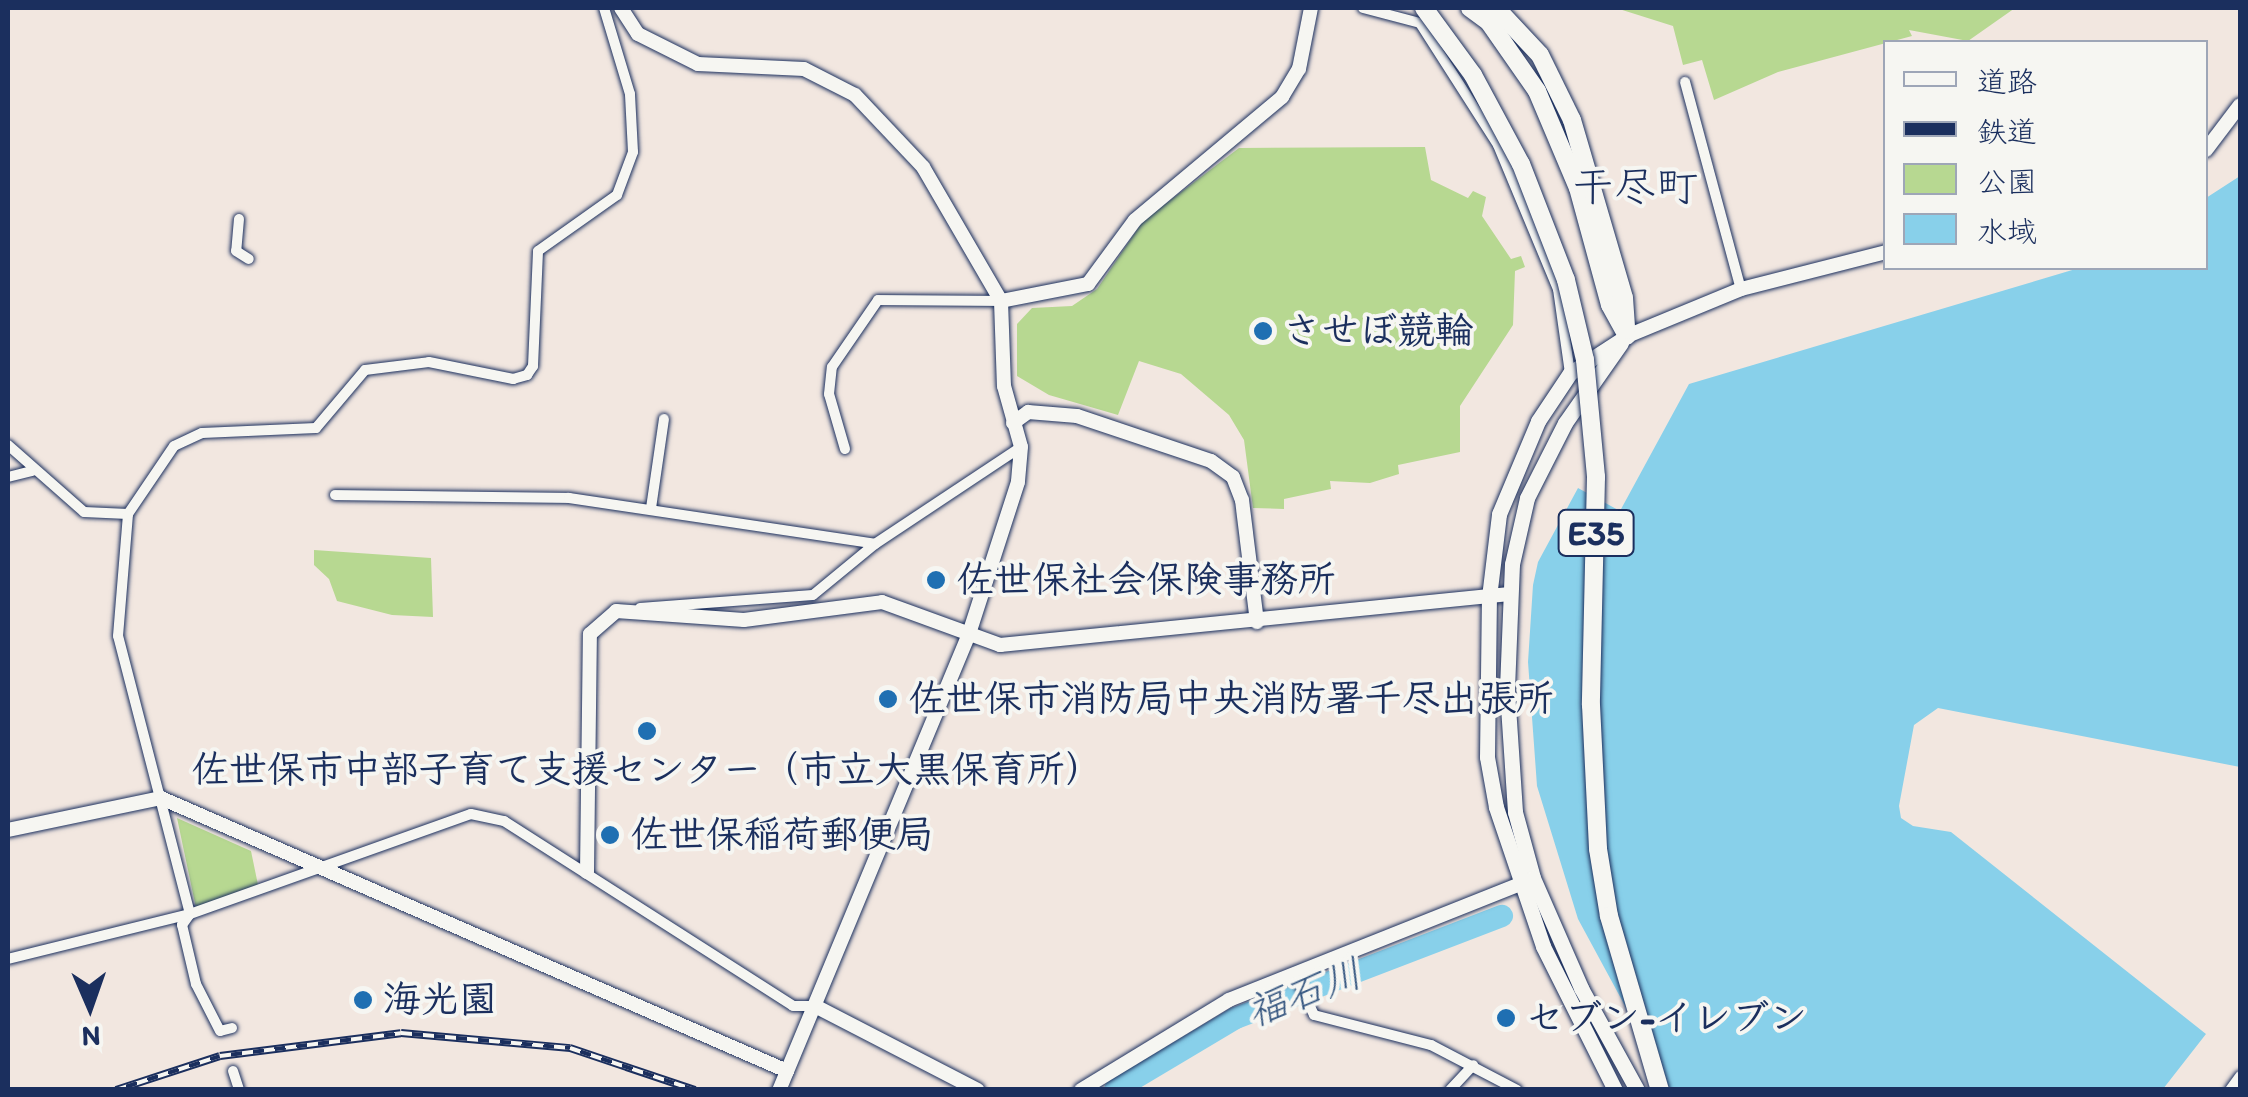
<!DOCTYPE html>
<html>
<head>
<meta charset="utf-8">
<style>
  body { margin:0 }
  #map { position:relative; width:2248px; height:1097px; overflow:hidden; background:#f2e7e0; font-family:Itim,"Klee One",sans-serif }
  div>[style] { position:absolute }
  .green>* { inset:0; background:#b7d891 }
  .water>* { inset:0; background:#88d0ea }
  .river>* { height:22px; margin:-11px; padding:0 11px; transform-origin:11px; border-radius:11px; background:#88d0ea }
  .roads { filter:drop-shadow(0 0 2px #1b2f5e) drop-shadow(0 0 2px #1b2f5e) }
  .street>* { height:10px; margin:-5px; padding:0 5px; transform-origin:5px; border-radius:5px; background:#f6f6f2 }
  .secondary>* { height:14px; margin:-7px; padding:0 7px; transform-origin:7px; border-radius:7px; background:#f6f6f2 }
  .primary>* { height:15px; margin:-7.5px; padding:0 7.5px; transform-origin:7.5px; border-radius:7.5px; background:#f6f6f2 }
  .highway>* { height:18px; margin:-9px; padding:0 9px; transform-origin:9px; border-radius:9px; background:#f6f6f2 }
  .rail>* { height:8px; margin-top:-4px; transform-origin:0; background:repeating-linear-gradient(90deg,#f6f6f2 0 11px,#1b2f5e 0 22px); box-sizing:border-box; border-block:2px solid #1b2f5e }
  .bridges { filter:drop-shadow(0 0 2px #1b2f5e) drop-shadow(0 0 2px #1b2f5e) }
  .highway-bridge>* { height:18px; margin:-9px; padding:0 9px; transform-origin:9px; border-radius:9px; background:#f6f6f2 }
  .dots>* { width:28px; height:28px; translate:-50% -50%; box-sizing:border-box; border:5px solid #f6f6f2; border-radius:50% }
  span { translate:-50% -50%; white-space:nowrap; text-align:center; line-height:1.15; -webkit-text-stroke:8px #f6f6f2; paint-order:stroke }
  .shield-label span { padding:2px 8px; background:#f6f6f2; border:2px solid; border-radius:8px; -webkit-text-stroke-width:0 }
  .shield-label { font-size:35px; color:#1b2f5e; font-weight:700 }
  .poi-label { font-size:38px; color:#1b2f5e; font-weight:700 }
  .left { translate:0 -50%; text-align:left }
  .water-label { font-size:40px; color:#365781; font-style:italic }
  .quarter-label { font-size:42px; color:#1b2f5e }
  .frame { position:absolute; inset:0; border:10px solid #1b2f5e; pointer-events:none }
  .legend { position:absolute; left:1883px; top:40px; width:325px; height:230px; box-sizing:border-box; background:#f6f6f2; border:2px solid #9ea6b7; margin:0; padding:12px 18px; list-style:none; font-size:30px; color:#1b2f5e }
  .legend li { display:flex; align-items:center; gap:20px; height:50px }
  .legend b { width:50px; border:2px solid #9ea6b7 }
  .north { position:absolute; left:40px; top:957px; width:100px; height:100px; -webkit-text-stroke:8px #f6f6f2; paint-order:stroke; rotate:178deg; font-size:28px; font-weight:700; line-height:40px; text-align:center; color:#1b2f5e }
  .north::after { content:''; display:block; margin:auto; width:35px; height:45px; background:#1b2f5e; clip-path:polygon(50% 0,100% 100%,50% 72%,0 100%) }
</style>
</head>
<body>
<div id="map">
  <div class="green">
    <i style="clip-path:polygon(1616px 8px,2015px 8px,1968px 41px,1909px 30px,1912px 36px,1778px 72px,1714px 100px,1702px 60px,1683px 65px,1673px 26px)"></i>
    <i style="clip-path:polygon(1425px 147px,1431px 180px,1468px 198px,1473px 191px,1486px 197px,1482px 216px,1511px 259px,1521px 256px,1525px 267px,1515px 271px,1513px 325px,1460px 406px,1460px 452px,1398px 465px,1399px 474px,1370px 483px,1330px 481px,1331px 489px,1284px 499px,1284px 509px,1253px 508px,1244px 440px,1229px 415px,1181px 374px,1139px 361px,1118px 415px,1049px 395px,1017px 376px,1017px 324px,1032px 308px,1072px 306px,1097px 289px,1143px 221px,1239px 148px)"></i>
    <i style="clip-path:polygon(314px 550px,431px 558px,433px 617px,392px 615px,337px 601px,329px 579px,314px 565px)"></i>
    <i style="clip-path:polygon(177px 818px,251px 851px,258px 885px,196px 908px)"></i>
  </div>
  <div class="water">
    <i style="clip-path:polygon(2240px 176px,2240px 767px,1938px 708px,1914px 725px,1899px 806px,1901px 818px,1913px 826px,1951px 832px,2206px 1034px,2163px 1089px,1670px 1089px,1578px 919px,1537px 786px,1528px 662px,1533px 585px,1538px 562px,1578px 488px,1620px 511px,1689px 384px,2079px 268px,2206px 268px,2206px 198px)"></i>
  </div>
  <div class="river">
    <i style="left:1115px;top:1090px;width:141px;rotate:-30.8deg"></i>
    <i style="left:1236px;top:1018px;width:285px;rotate:-21deg"></i>
  </div>
  <div class="roads">
    <div class="street">
      <i style="left:1363px;top:8px;width:59px;rotate:14.7deg"></i>
      <i style="left:1420px;top:23px;width:145px;rotate:57.4deg"></i>
      <i style="left:1498px;top:145px;width:156px;rotate:67.4deg"></i>
      <i style="left:1558px;top:289px;width:85px;rotate:81.9deg"></i>
      <i style="left:1685px;top:82px;width:214px;rotate:74.9deg"></i>
      <i style="left:239px;top:219px;width:32px;rotate:95deg"></i>
      <i style="left:236px;top:251px;width:15px;rotate:32deg"></i>
      <i style="left:8px;top:445px;width:101px;rotate:41.4deg"></i>
      <i style="left:84px;top:512px;width:44px;rotate:2.6deg"></i>
      <i style="left:845px;top:449px;width:57px;rotate:-106.2deg"></i>
      <i style="left:829px;top:394px;width:27px;rotate:-84deg"></i>
      <i style="left:832px;top:367px;width:81px;rotate:-55.5deg"></i>
      <i style="left:878px;top:300px;width:123px;rotate:0.5deg"></i>
      <i style="left:8px;top:477px;width:25px;rotate:-14deg"></i>
      <i style="left:335px;top:495px;width:234px;rotate:0.7deg"></i>
      <i style="left:569px;top:498px;width:309px;rotate:8.5deg"></i>
      <i style="left:651px;top:508px;width:90px;rotate:-81.7deg"></i>
      <i style="left:640px;top:608px;width:173px;rotate:-4.3deg"></i>
      <i style="left:813px;top:595px;width:80px;rotate:-39.4deg"></i>
      <i style="left:875px;top:544px;width:175px;rotate:-33.6deg"></i>
      <i style="left:8px;top:959px;width:187px;rotate:-13.9deg"></i>
      <i style="left:190px;top:914px;width:298px;rotate:-19.6deg"></i>
      <i style="left:471px;top:814px;width:34px;rotate:12deg"></i>
      <i style="left:504px;top:821px;width:343px;rotate:32.6deg"></i>
      <i style="left:793px;top:1006px;width:22px"></i>
      <i style="left:1295px;top:974px;width:45px;rotate:65.1deg"></i>
      <i style="left:1314px;top:1015px;width:121px;rotate:14.4deg"></i>
      <i style="left:1431px;top:1045px;width:97px;rotate:27.6deg"></i>
      <i style="left:232px;top:1028px;width:12px;rotate:166deg"></i>
      <i style="left:220px;top:1031px;width:53px;rotate:-117.1deg"></i>
      <i style="left:196px;top:984px;width:61px;rotate:-103.3deg"></i>
      <i style="left:182px;top:925px;width:14px;rotate:-54deg"></i>
      <i style="left:190px;top:914px;width:287px;rotate:-104.5deg"></i>
      <i style="left:118px;top:636px;width:122px;rotate:-85.3deg"></i>
      <i style="left:128px;top:514px;width:82px;rotate:-55.9deg"></i>
      <i style="left:174px;top:446px;width:31px;rotate:-25deg"></i>
      <i style="left:202px;top:433px;width:114px;rotate:-2.5deg"></i>
      <i style="left:316px;top:428px;width:76px;rotate:-49.8deg"></i>
      <i style="left:365px;top:370px;width:64px;rotate:-7.1deg"></i>
      <i style="left:429px;top:362px;width:86px;rotate:11.4deg"></i>
      <i style="left:513px;top:379px;width:15px;rotate:-16deg"></i>
      <i style="left:527px;top:375px;width:11px;rotate:-56deg"></i>
      <i style="left:533px;top:366px;width:115px;rotate:-87.5deg"></i>
      <i style="left:538px;top:251px;width:97px;rotate:-35.3deg"></i>
      <i style="left:617px;top:195px;width:46px;rotate:-69.6deg"></i>
      <i style="left:633px;top:152px;width:58px;rotate:-93deg"></i>
      <i style="left:630px;top:94px;width:90px;rotate:-106.8deg"></i>
      <i style="left:233px;top:1071px;width:20px;rotate:72deg"></i>
      <i style="left:1450px;top:1090px;width:34px;rotate:-47deg"></i>
      <i style="left:2230px;top:1090px;width:17px;rotate:-54deg"></i>
    </div>
    <div class="secondary">
      <i style="left:621px;top:8px;width:31px;rotate:57deg"></i>
      <i style="left:638px;top:34px;width:67px;rotate:26.6deg"></i>
      <i style="left:698px;top:64px;width:106px;rotate:2.7deg"></i>
      <i style="left:804px;top:69px;width:57px;rotate:27deg"></i>
      <i style="left:855px;top:95px;width:99px;rotate:46.6deg"></i>
      <i style="left:923px;top:167px;width:155px;rotate:59.8deg"></i>
      <i style="left:1001px;top:301px;width:85px;rotate:88deg"></i>
      <i style="left:1004px;top:386px;width:63px;rotate:74.4deg"></i>
      <i style="left:1021px;top:447px;width:35px;rotate:95deg"></i>
      <i style="left:1018px;top:482px;width:160px;rotate:107.9deg"></i>
      <i style="left:969px;top:634px;width:494px;rotate:112.6deg"></i>
      <i style="left:2206px;top:150px;width:56px;rotate:-52.9deg"></i>
      <i style="left:1001px;top:301px;width:89px;rotate:-11.1deg"></i>
      <i style="left:1088px;top:284px;width:79px;rotate:-53.7deg"></i>
      <i style="left:1135px;top:220px;width:192px;rotate:-39.9deg"></i>
      <i style="left:1282px;top:97px;width:33px;rotate:-59deg"></i>
      <i style="left:1299px;top:69px;width:62px;rotate:-78.9deg"></i>
      <i style="left:1627px;top:336px;width:123px;rotate:-22.4deg"></i>
      <i style="left:1741px;top:289px;width:150px;rotate:-14.3deg"></i>
      <i style="left:1013px;top:423px;width:19px;rotate:-36deg"></i>
      <i style="left:1028px;top:412px;width:49px;rotate:4.7deg"></i>
      <i style="left:1077px;top:416px;width:141px;rotate:18.6deg"></i>
      <i style="left:1211px;top:461px;width:27px;rotate:36deg"></i>
      <i style="left:1233px;top:477px;width:25px;rotate:69deg"></i>
      <i style="left:1242px;top:500px;width:123px;rotate:83deg"></i>
      <i style="left:8px;top:830px;width:156px;rotate:-11.8deg"></i>
      <i style="left:161px;top:798px;width:683px;rotate:23.56deg"></i>
      <i style="left:587px;top:872px;width:238px;rotate:-89.3deg"></i>
      <i style="left:590px;top:634px;width:35px;rotate:-41deg"></i>
      <i style="left:616px;top:611px;width:128px;rotate:4deg"></i>
      <i style="left:744px;top:620px;width:139px;rotate:-7.4deg"></i>
      <i style="left:882px;top:602px;width:126px;rotate:20deg"></i>
      <i style="left:1000px;top:645px;width:512px;rotate:-5.72deg"></i>
      <i style="left:815px;top:1006px;width:183px;rotate:27.3deg"></i>
      <i style="left:1081px;top:1090px;width:173px;rotate:-31.3deg"></i>
      <i style="left:1229px;top:1000px;width:322px;rotate:-21.7deg"></i>
    </div>
    <div class="primary">
      <i style="left:1621px;top:343px;width:98px;rotate:125deg"></i>
      <i style="left:1565px;top:423px;width:84px;rotate:116.9deg"></i>
      <i style="left:1527px;top:498px;width:68px;rotate:102.8deg"></i>
      <i style="left:1512px;top:564px;width:127px;rotate:92.3deg"></i>
      <i style="left:1507px;top:691px;width:121px;rotate:86.2deg"></i>
      <i style="left:1515px;top:812px;width:68px;rotate:74.7deg"></i>
      <i style="left:1533px;top:878px;width:120px;rotate:66.4deg"></i>
      <i style="left:1581px;top:988px;width:116px;rotate:61.2deg"></i>
      <i style="left:1615px;top:1090px;width:161px;rotate:-116.6deg"></i>
      <i style="left:1543px;top:946px;width:147px;rotate:-108.7deg"></i>
      <i style="left:1496px;top:807px;width:51px;rotate:-100.2deg"></i>
      <i style="left:1487px;top:757px;width:160px;rotate:-89.3deg"></i>
      <i style="left:1489px;top:597px;width:84px;rotate:-83.1deg"></i>
      <i style="left:1499px;top:514px;width:101px;rotate:-67.2deg"></i>
      <i style="left:1538px;top:421px;width:58px;rotate:-56.3deg"></i>
      <i style="left:1570px;top:373px;width:68px;rotate:-33deg"></i>
    </div>
    <div class="highway">
      <i style="left:1470px;top:8px;width:24px;rotate:36deg"></i>
      <i style="left:1489px;top:22px;width:84px;rotate:55.2deg"></i>
      <i style="left:1537px;top:91px;width:105px;rotate:67.1deg"></i>
      <i style="left:1578px;top:188px;width:121px;rotate:74.7deg"></i>
      <i style="left:1610px;top:305px;width:35px;rotate:61deg"></i>
      <i style="left:1496px;top:8px;width:64px;rotate:46.9deg"></i>
      <i style="left:1540px;top:55px;width:72px;rotate:63.8deg"></i>
      <i style="left:1572px;top:120px;width:185px;rotate:73.7deg"></i>
      <i style="left:1624px;top:298px;width:32px;rotate:86deg"></i>
    </div>
  </div>
  <div class="rail">
    <i style="left:116px;top:1090px;width:109px;rotate:-18.1deg"></i>
    <i style="left:220px;top:1056px;width:182px;rotate:-7.2deg"></i>
    <i style="left:401px;top:1033px;width:170px;rotate:5.1deg"></i>
    <i style="left:570px;top:1048px;width:132px;rotate:18.6deg"></i>
  </div>
  <div class="bridges">
    <div class="highway-bridge">
      <i style="left:1424px;top:8px;width:83px;rotate:53.8deg"></i>
      <i style="left:1473px;top:75px;width:101px;rotate:61.7deg"></i>
      <i style="left:1521px;top:164px;width:124px;rotate:68.8deg"></i>
      <i style="left:1566px;top:280px;width:82px;rotate:76.6deg"></i>
      <i style="left:1585px;top:360px;width:118px;rotate:84.6deg"></i>
      <i style="left:1596px;top:477px;width:228px;rotate:91.3deg"></i>
      <i style="left:1591px;top:705px;width:144px;rotate:87.2deg"></i>
      <i style="left:1598px;top:849px;width:68px;rotate:80.7deg"></i>
      <i style="left:1609px;top:916px;width:181px;rotate:73.7deg"></i>
    </div>
  </div>
  <div class="dots">
    <i style="left:1263px;top:331px;background:#1f6fb2"></i>
    <i style="left:936px;top:580px;background:#1f6fb2"></i>
    <i style="left:888px;top:699px;background:#1f6fb2"></i>
    <i style="left:647px;top:731px;background:#1f6fb2"></i>
    <i style="left:610px;top:835px;background:#1f6fb2"></i>
    <i style="left:363px;top:1000px;background:#1f6fb2"></i>
    <i style="left:1506px;top:1018px;background:#1f6fb2"></i>
  </div>
  <div class="shield-label">
    <span style="left:1596px;top:533px">E35</span>
  </div>
  <div class="poi-label">
    <span class="left" style="left:1283px;top:331px">させぼ競輪</span>
    <span class="left" style="left:956px;top:580px">佐世保社会保険事務所</span>
    <span class="left" style="left:908px;top:699px">佐世保市消防局中央消防署千尽出張所</span>
    <span style="left:647px;top:770px">佐世保市中部子育て支援センター（市立大黒保育所）</span>
    <span class="left" style="left:630px;top:835px">佐世保稲荷郵便局</span>
    <span class="left" style="left:383px;top:1000px">海光園</span>
    <span class="left" style="left:1526px;top:1018px">セブン-イレブン</span>
  </div>
  <div class="water-label">
    <span style="left:1304px;top:992px;rotate:-21deg">福石川</span>
  </div>
  <div class="quarter-label">
    <span style="left:1635px;top:187px">干尽町</span>
  </div>
  <div class="frame"></div>
  <ul class="legend">
  <li><b style="height:12px;background:#f6f6f2"></b>道路</li>
  <li><b style="height:12px;background:#1b2f5e"></b>鉄道</li>
  <li><b style="height:28px;background:#b7d891"></b>公園</li>
  <li><b style="height:28px;background:#88d0ea"></b>水域</li>
  </ul>
  <div class="north">N</div>
</div>
</body>
</html>
